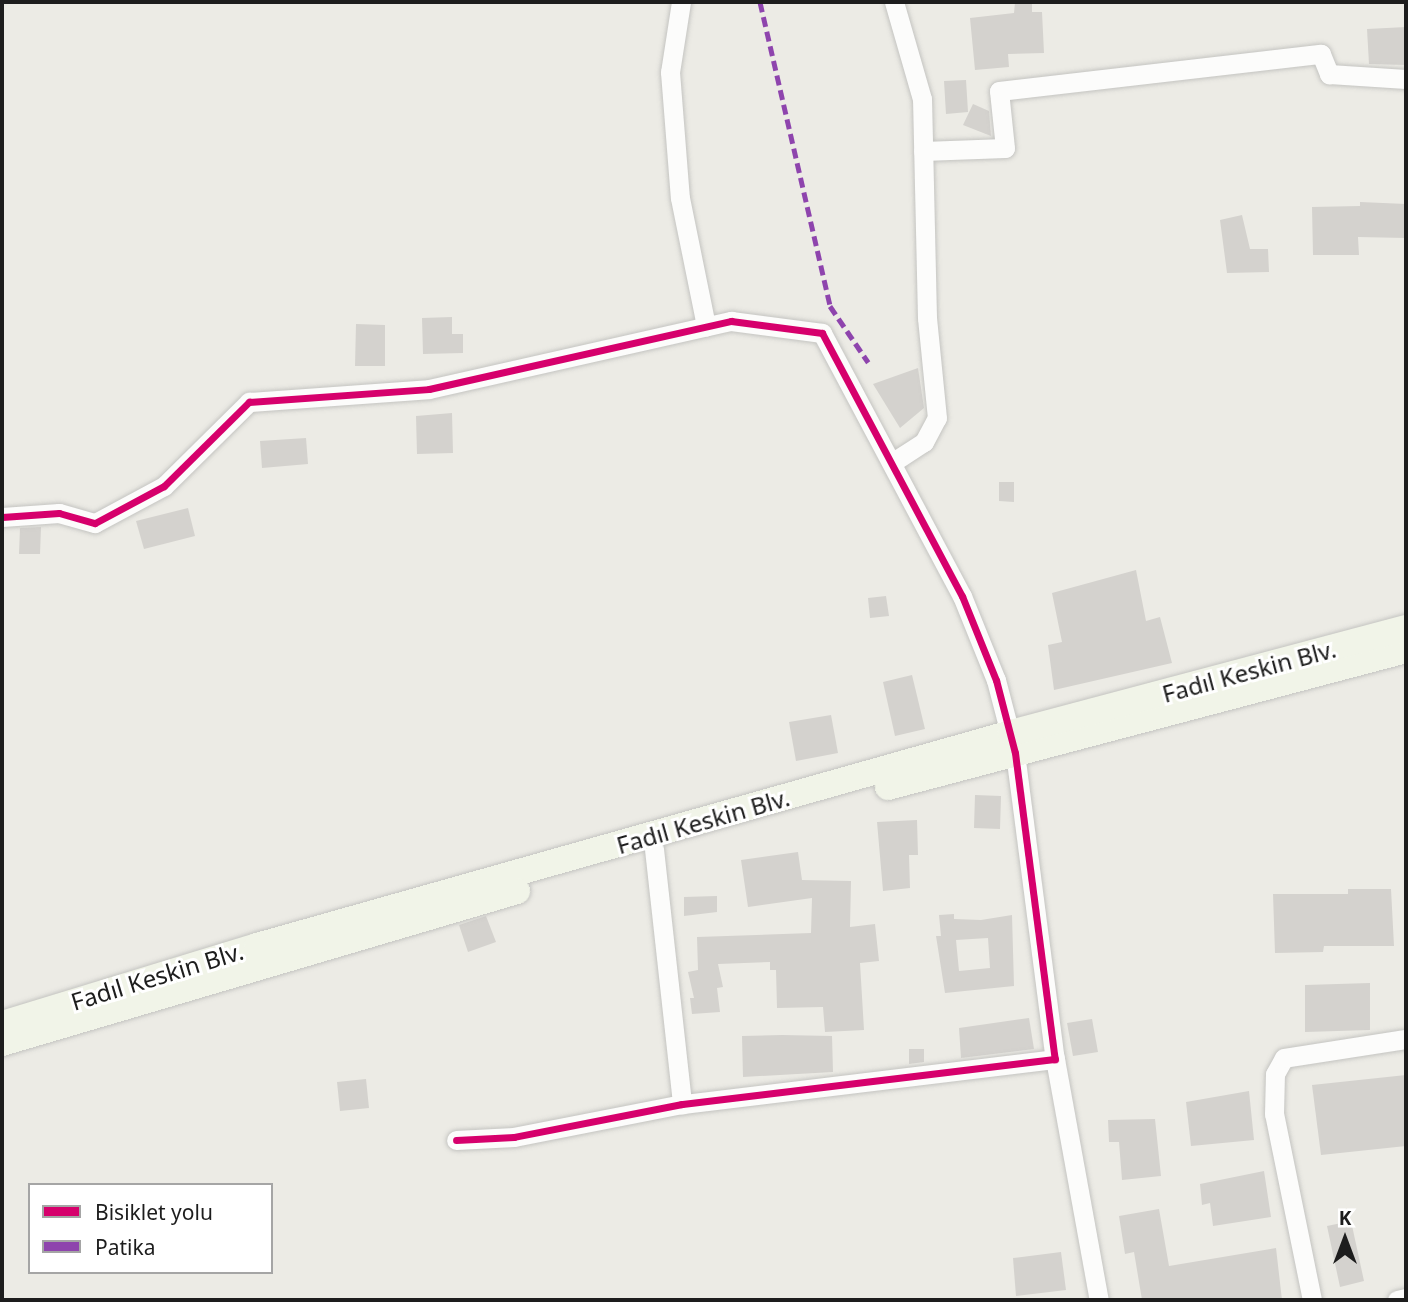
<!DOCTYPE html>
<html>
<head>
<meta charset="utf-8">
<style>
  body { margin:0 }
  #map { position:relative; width:1408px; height:1302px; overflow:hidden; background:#ecebe5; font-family:"Noto Sans",sans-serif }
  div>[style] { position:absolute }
  .building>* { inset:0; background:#d4d2ce }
  .roads { filter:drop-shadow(0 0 2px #c4c4c1) drop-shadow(0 0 2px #c4c4c1) }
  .street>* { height:19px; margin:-9.5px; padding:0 9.5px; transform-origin:9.5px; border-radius:9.5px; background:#fcfcfb }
  .secondary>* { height:26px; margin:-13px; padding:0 13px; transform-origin:13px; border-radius:13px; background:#f1f4e8 }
  .quiet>* { height:5px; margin-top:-2.5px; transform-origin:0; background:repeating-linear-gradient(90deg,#8e44ad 0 10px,transparent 0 15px) }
  .cycleway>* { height:7px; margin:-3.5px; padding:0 3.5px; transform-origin:3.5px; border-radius:3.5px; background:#d6006c }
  span { translate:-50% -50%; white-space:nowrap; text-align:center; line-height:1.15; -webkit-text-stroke:6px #fff; paint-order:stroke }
  .street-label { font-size:24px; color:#1d1d1d }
  .frame { position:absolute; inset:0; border:4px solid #1d1d1d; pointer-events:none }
  .legend { position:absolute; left:28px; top:1183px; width:245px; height:91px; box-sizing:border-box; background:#fff; border:2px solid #a5a5a5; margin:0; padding:9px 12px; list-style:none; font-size:21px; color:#1d1d1d }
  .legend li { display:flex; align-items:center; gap:14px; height:35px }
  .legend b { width:35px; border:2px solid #a5a5a5 }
  .north { position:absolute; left:1310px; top:1204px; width:70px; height:70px; -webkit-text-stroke:5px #fff; paint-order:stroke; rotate:0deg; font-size:19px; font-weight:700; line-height:28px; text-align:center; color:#1d1d1d }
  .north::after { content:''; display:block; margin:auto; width:24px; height:32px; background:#1d1d1d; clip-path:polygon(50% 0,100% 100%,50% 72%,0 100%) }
</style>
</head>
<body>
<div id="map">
  <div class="building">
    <i style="clip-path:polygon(1015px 2px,1032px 2px,1032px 12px,1042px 12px,1044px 53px,1008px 54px,1009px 67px,975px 70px,970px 18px,1014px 13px)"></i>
    <i style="clip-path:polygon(1406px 27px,1406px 65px,1369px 64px,1367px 29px)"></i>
    <i style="clip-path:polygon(966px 80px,968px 112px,946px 114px,944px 81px)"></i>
    <i style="clip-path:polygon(973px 104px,989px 111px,991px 136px,963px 125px)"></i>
    <i style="clip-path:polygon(1360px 202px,1406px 204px,1406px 238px,1358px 237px,1359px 255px,1313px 255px,1312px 207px,1360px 206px)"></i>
    <i style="clip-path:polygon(1242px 215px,1250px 249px,1268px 249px,1269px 272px,1227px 273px,1220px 220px)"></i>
    <i style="clip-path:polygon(452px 317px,452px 334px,463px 334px,463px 353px,423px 354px,422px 318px)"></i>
    <i style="clip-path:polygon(356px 324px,385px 325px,385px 366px,355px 366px)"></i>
    <i style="clip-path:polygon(918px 368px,924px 408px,900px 428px,873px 384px)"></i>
    <i style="clip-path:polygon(452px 413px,453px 453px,417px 454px,416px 416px)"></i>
    <i style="clip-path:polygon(306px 438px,308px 464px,262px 468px,260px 441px)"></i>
    <i style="clip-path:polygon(999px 482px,1014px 482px,1014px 502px,999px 501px)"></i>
    <i style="clip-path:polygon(188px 508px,195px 536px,144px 549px,136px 521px)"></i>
    <i style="clip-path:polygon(41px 527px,40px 554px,19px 554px,20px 528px)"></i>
    <i style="clip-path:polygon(1136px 570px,1146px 621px,1160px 617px,1172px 663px,1054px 690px,1048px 645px,1062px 642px,1052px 593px)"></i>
    <i style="clip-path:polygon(886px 596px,889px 616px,870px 618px,868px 598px)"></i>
    <i style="clip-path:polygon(912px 675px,925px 729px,895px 736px,883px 682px)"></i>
    <i style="clip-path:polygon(831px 715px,838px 753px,796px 761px,789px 722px)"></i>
    <i style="clip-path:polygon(975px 795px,1001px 796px,1000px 829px,974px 828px)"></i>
    <i style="clip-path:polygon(917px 820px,918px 855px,909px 855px,910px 888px,883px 891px,877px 822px)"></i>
    <i style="clip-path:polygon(798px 852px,802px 880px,851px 881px,850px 927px,875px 924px,879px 961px,860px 963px,864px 1030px,825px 1032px,823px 1007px,777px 1008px,776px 970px,770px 970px,770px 962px,718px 964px,723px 987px,717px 988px,720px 1012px,692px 1014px,690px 998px,694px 998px,688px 972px,698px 970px,697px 937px,811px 933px,812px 898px,748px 907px,741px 860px)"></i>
    <i style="clip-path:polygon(1348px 889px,1391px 889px,1394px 946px,1324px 946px,1323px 952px,1275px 953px,1273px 894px,1348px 894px)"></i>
    <i style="clip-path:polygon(717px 896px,717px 912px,684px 916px,684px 897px)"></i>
    <i style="clip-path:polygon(evenodd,954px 914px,954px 919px,981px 920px,1012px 915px,1014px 986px,945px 993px,936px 936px,941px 936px,939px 915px,954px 914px,988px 938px,990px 968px,959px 971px,956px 940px,988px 938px)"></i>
    <i style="clip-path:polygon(486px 916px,496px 942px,468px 952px,459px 925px)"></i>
    <i style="clip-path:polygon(1370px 983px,1370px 1030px,1305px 1032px,1305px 985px)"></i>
    <i style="clip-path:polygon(1029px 1018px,1034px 1049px,961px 1058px,959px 1028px)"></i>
    <i style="clip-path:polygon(1092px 1019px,1098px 1052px,1073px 1056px,1067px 1023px)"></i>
    <i style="clip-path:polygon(782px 1035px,832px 1036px,833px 1072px,743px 1077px,742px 1036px)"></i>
    <i style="clip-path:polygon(909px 1049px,924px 1049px,924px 1062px,909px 1064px)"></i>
    <i style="clip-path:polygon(1406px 1075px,1406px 1146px,1321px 1155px,1312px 1085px)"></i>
    <i style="clip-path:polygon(366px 1079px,369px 1108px,340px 1111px,337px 1082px)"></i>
    <i style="clip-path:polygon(1249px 1091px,1254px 1140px,1191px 1146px,1186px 1102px)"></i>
    <i style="clip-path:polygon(1155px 1119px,1161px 1176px,1122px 1180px,1119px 1142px,1109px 1142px,1108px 1120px)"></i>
    <i style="clip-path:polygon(1264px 1171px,1271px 1217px,1213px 1226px,1210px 1203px,1202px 1205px,1200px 1184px)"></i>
    <i style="clip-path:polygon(1159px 1209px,1169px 1266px,1276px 1248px,1282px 1300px,1142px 1300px,1134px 1252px,1125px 1254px,1119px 1216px)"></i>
    <i style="clip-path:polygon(1351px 1221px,1364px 1281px,1340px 1287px,1327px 1226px)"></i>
    <i style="clip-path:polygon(1061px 1252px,1066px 1290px,1016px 1296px,1013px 1258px)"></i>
  </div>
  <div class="roads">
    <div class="street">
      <i style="left:681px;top:2px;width:71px;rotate:98.9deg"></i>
      <i style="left:670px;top:72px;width:126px;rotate:85.5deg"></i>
      <i style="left:680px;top:198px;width:131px;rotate:78.5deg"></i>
      <i style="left:923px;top:151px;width:82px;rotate:-2.1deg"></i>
      <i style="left:1005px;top:148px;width:57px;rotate:-96deg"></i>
      <i style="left:999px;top:91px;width:324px;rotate:-6.6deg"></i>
      <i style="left:1321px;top:54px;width:22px;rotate:68deg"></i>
      <i style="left:1329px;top:74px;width:77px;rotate:3.7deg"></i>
      <i style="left:893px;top:462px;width:37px;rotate:-33deg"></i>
      <i style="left:924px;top:442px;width:27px;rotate:-62deg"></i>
      <i style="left:937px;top:418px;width:100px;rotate:-95.7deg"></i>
      <i style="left:927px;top:318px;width:219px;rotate:-91.3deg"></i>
      <i style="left:922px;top:99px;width:101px;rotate:-106.1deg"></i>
      <i style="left:2px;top:517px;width:57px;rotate:-4deg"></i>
      <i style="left:59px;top:513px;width:37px;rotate:16deg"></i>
      <i style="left:95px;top:523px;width:78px;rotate:-28.2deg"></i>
      <i style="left:164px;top:486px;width:120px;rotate:-44.7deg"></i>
      <i style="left:249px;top:402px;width:180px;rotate:-4.1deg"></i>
      <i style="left:429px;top:389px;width:310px;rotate:-12.7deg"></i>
      <i style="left:731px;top:321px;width:92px;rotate:7.5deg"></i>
      <i style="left:822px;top:333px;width:298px;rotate:62deg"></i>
      <i style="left:962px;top:596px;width:91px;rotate:68deg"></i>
      <i style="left:996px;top:680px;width:75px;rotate:75.4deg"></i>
      <i style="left:1015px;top:753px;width:309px;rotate:82.6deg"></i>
      <i style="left:1055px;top:1059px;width:376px;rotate:173.1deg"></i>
      <i style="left:682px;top:1104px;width:171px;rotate:168.9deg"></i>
      <i style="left:514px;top:1137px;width:58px;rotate:177deg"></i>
      <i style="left:654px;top:849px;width:257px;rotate:83.7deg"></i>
      <i style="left:1055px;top:1059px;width:245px;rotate:79.7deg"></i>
      <i style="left:1312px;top:1300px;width:190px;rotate:-101.5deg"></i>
      <i style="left:1274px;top:1114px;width:40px;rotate:-88.6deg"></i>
      <i style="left:1275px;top:1074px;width:18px;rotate:-61deg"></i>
      <i style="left:1284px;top:1058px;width:123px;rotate:-8.9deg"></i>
      <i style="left:1397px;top:1300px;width:9px;rotate:-13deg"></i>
    </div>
    <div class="secondary">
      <i style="left:888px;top:787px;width:536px;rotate:-14.81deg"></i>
      <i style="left:2px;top:1024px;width:267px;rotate:-17deg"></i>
      <i style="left:257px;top:946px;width:784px;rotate:-15.77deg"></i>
      <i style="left:1011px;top:733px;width:409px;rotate:-14.9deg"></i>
      <i style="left:2px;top:1043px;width:537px;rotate:-16.44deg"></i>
    </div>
  </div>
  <div class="quiet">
    <i style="left:760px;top:2px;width:312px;rotate:77deg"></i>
    <i style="left:830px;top:306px;width:68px;rotate:55.8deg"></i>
  </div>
  <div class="cycleway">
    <i style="left:2px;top:517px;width:57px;rotate:-4deg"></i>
    <i style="left:59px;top:513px;width:37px;rotate:16deg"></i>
    <i style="left:95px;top:523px;width:78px;rotate:-28.2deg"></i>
    <i style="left:164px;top:486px;width:120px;rotate:-44.7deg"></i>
    <i style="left:249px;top:402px;width:180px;rotate:-4.1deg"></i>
    <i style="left:429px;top:389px;width:310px;rotate:-12.7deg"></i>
    <i style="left:731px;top:321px;width:92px;rotate:7.5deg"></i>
    <i style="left:822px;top:333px;width:298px;rotate:62deg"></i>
    <i style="left:962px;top:596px;width:91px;rotate:68deg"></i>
    <i style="left:996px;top:680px;width:75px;rotate:75.4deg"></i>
    <i style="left:1015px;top:753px;width:309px;rotate:82.6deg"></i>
    <i style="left:1055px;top:1059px;width:376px;rotate:173.1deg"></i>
    <i style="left:682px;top:1104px;width:171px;rotate:168.9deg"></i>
    <i style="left:514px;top:1137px;width:58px;rotate:177deg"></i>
  </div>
  <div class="street-label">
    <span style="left:1249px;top:671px;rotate:-15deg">Fadıl Keskin Blv.</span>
    <span style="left:703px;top:821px;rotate:-16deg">Fadıl Keskin Blv.</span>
    <span style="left:157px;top:976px;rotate:-17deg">Fadıl Keskin Blv.</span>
  </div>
  <div class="frame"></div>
  <ul class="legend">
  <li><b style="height:9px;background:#d6006c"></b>Bisiklet yolu</li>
  <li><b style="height:9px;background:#8e44ad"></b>Patika</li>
  </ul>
  <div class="north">K</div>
</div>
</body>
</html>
